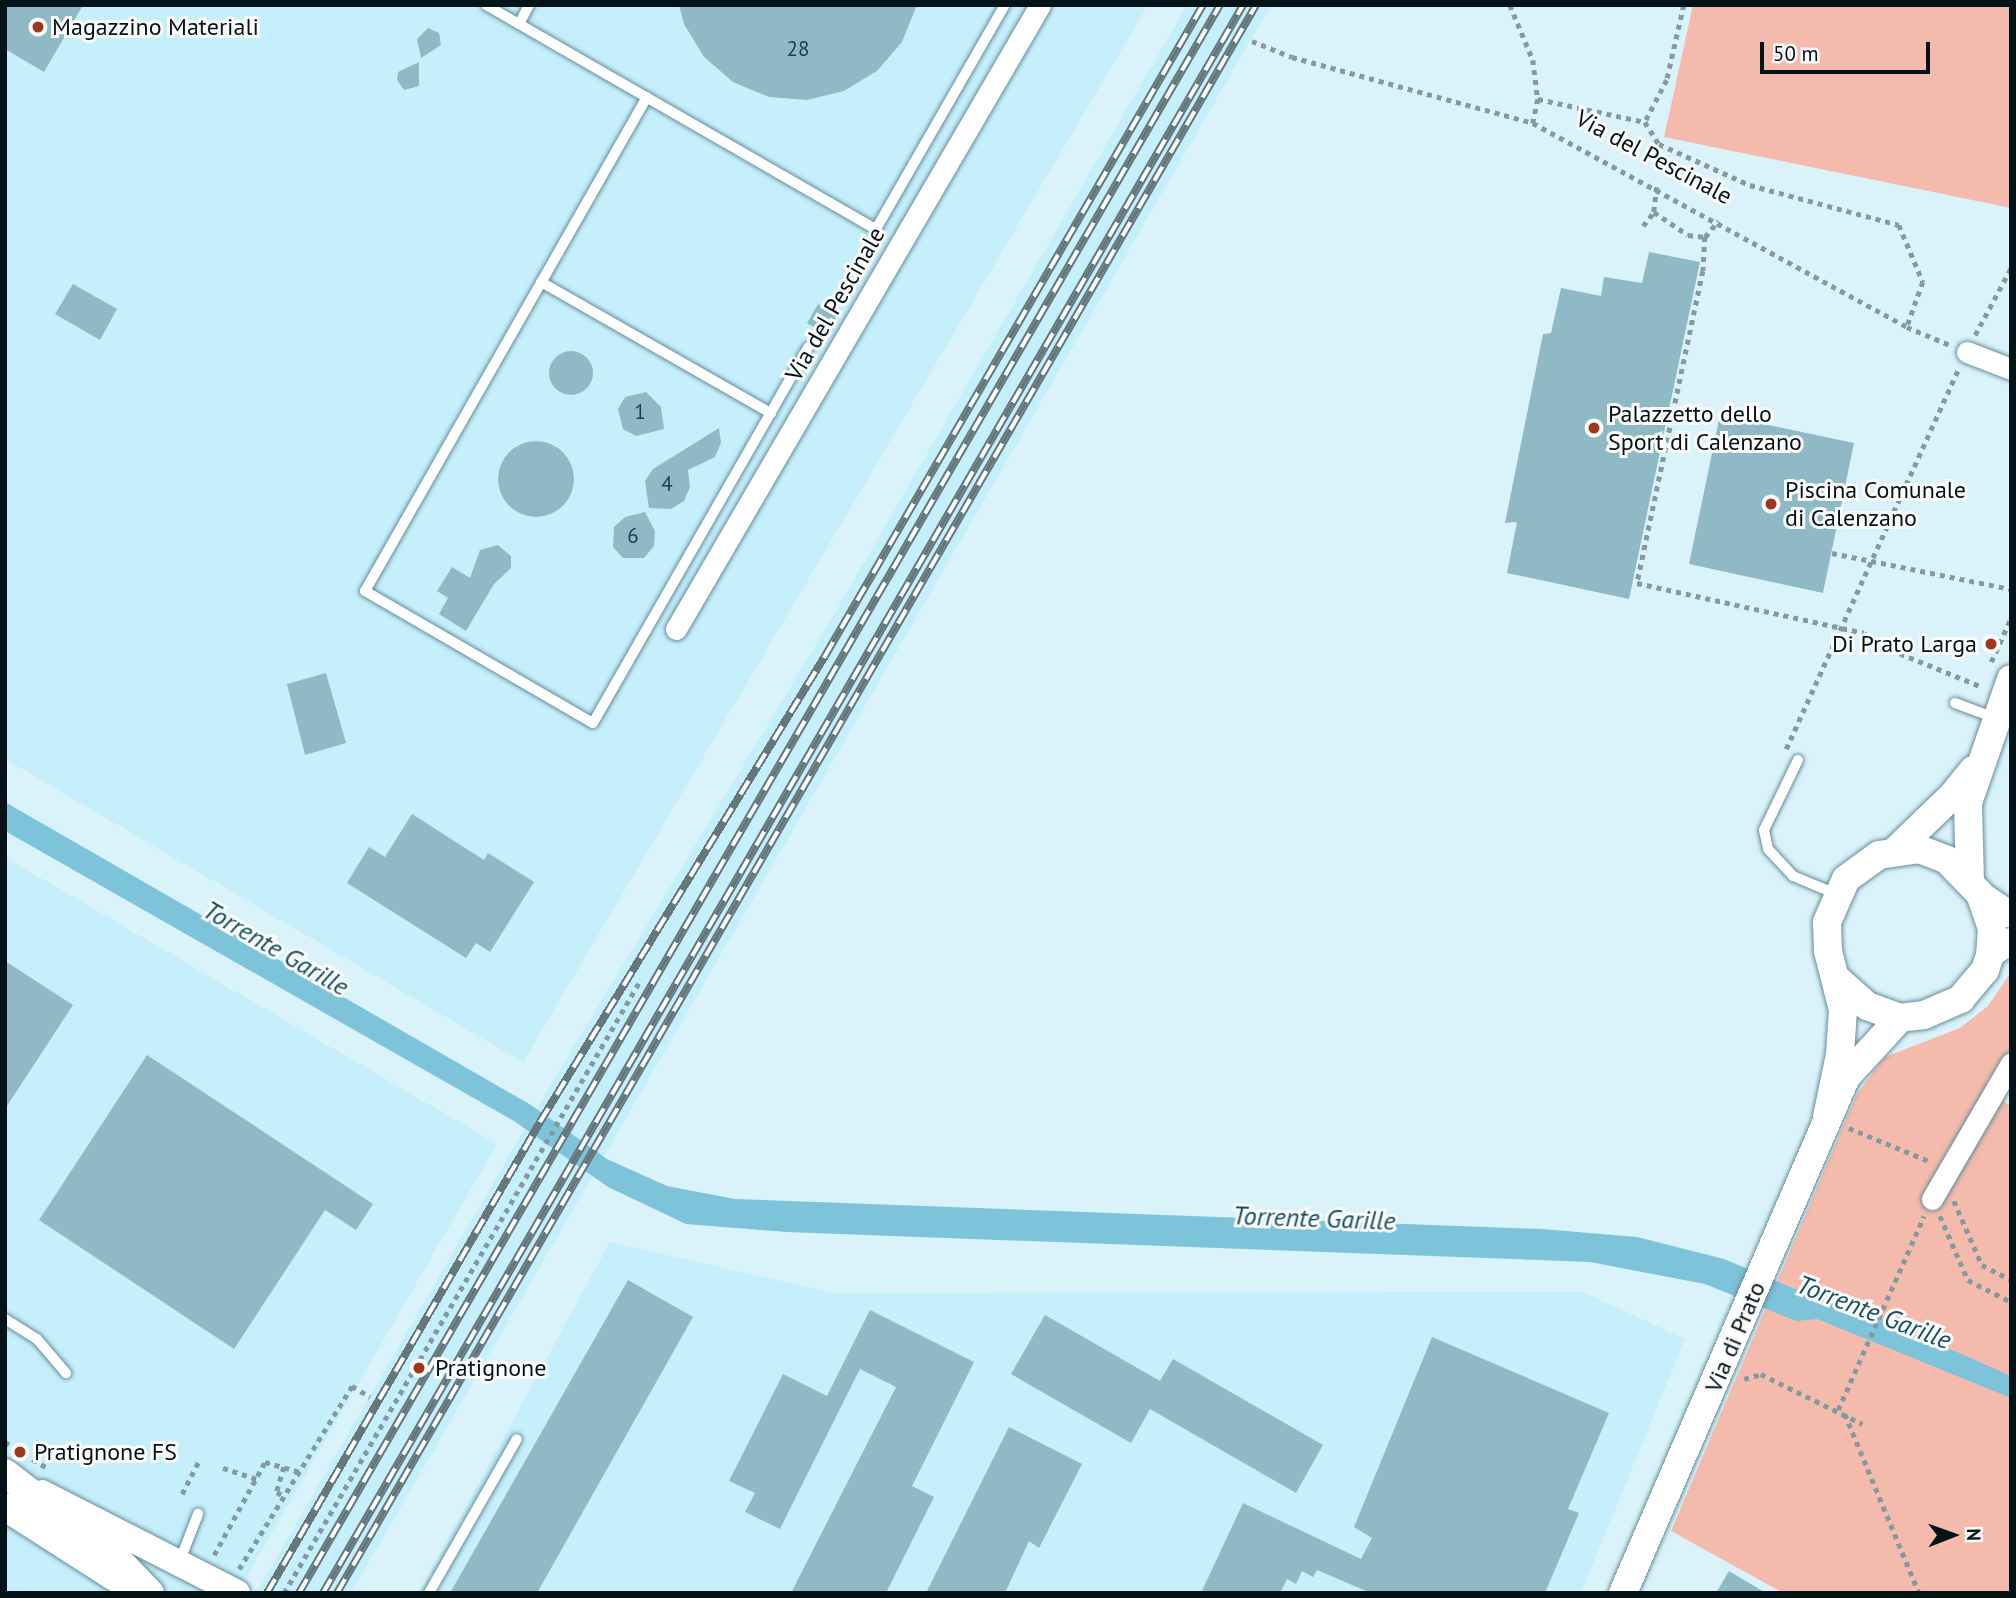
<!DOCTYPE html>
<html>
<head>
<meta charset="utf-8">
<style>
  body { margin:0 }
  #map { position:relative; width:2016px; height:1598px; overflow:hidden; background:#daf3fb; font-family:"PT Sans",sans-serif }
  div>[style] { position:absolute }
  .built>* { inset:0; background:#c6effc }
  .green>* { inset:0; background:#f4bbac }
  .water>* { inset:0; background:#7dc3d9 }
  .building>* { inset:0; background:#90b9c6 }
  .round { border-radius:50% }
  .path>* { height:4.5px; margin-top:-2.25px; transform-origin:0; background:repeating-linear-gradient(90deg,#8499a0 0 5px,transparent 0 10px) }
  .roads { filter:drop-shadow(0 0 2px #668d99) drop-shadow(0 0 2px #668d99) }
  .service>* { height:10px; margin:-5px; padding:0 5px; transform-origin:5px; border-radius:5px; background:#fff }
  .minor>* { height:21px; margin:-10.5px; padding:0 10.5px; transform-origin:10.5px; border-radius:10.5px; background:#fff }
  .tertiary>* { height:26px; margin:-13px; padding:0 13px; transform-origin:13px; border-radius:13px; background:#fff }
  .secondary>* { height:28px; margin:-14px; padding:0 14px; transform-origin:14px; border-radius:14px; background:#fff }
  .rail>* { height:8px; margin-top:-4px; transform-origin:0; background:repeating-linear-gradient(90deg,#fbfbfb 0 16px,#63777c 0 32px); box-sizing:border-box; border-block:2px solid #63777c }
  .dots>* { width:19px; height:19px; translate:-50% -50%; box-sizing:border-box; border:4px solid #fbfbfb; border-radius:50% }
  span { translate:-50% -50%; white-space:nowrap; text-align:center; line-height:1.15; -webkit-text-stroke:6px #fbfbfb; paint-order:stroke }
  .number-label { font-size:21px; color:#273c43 }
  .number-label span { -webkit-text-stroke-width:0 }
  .poi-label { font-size:24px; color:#041317 }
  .left { translate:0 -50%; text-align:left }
  .right { translate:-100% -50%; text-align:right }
  .street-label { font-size:24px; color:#041317 }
  .water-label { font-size:26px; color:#134f5f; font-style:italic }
  .frame { position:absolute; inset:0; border:7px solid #041317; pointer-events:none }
  .north { position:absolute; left:1918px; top:1500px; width:70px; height:70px; -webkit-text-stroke:5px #fbfbfb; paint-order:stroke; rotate:89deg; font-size:19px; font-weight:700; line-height:28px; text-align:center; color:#041317 }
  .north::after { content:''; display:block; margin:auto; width:24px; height:32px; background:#041317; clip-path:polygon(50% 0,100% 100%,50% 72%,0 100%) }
  .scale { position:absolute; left:1760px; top:42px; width:170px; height:32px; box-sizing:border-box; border:4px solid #041317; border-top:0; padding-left:9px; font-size:21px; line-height:24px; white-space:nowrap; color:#041317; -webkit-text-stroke:5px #fbfbfb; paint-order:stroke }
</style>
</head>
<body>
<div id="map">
  <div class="built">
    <i style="clip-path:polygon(5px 5px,1148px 5px,523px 1062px,5px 759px)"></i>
    <i style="clip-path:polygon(1187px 5px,1271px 5px,351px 1593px,256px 1593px,526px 1126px,830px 621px)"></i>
    <i style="clip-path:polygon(5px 857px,497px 1144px,237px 1593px,5px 1593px)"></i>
    <i style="clip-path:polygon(610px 1242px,834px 1293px,1583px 1292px,1685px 1339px,1581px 1593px,419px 1593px)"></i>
  </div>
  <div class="green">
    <i style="clip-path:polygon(1693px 5px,2011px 5px,2011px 208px,1664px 137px)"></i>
    <i style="clip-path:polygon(2011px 972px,2011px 1086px,2003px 1101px,2011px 1106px,2011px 1593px,1783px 1593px,1671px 1531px,1857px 1094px,1885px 1057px,1960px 1028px,1988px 1006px)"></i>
  </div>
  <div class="water">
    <i style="clip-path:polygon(5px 802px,531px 1105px,607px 1159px,667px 1186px,735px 1199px,1542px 1229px,1637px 1237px,1724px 1259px,1807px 1294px,1887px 1321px,2011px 1376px,2011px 1398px,1817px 1319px,1796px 1321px,1705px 1284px,1590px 1262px,787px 1232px,686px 1224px,608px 1187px,514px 1121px,5px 831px)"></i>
  </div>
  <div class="building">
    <i style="clip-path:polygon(5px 5px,83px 5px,44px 72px,5px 49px)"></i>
    <i style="clip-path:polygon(679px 5px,917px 5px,902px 42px,877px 71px,844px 91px,807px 100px,769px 97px,733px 82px,704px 57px,684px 24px)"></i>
    <i style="clip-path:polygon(428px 28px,439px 33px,441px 45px,421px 58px,417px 39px)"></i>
    <i style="clip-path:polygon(419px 62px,419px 86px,404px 90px,397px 80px,398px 72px)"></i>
    <i style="clip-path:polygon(1649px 252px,1700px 262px,1629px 599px,1507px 573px,1517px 522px,1505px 523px,1543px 334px,1551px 333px,1561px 288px,1601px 296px,1604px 277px,1642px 283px)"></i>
    <i style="clip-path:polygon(73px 284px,117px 309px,100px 340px,55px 314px)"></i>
    <i style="clip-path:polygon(818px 304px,837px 316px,825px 334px,807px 323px)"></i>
    <i class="round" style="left:549px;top:351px;width:44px;height:44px"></i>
    <i style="clip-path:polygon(646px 392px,661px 407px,664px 429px,636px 436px,623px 429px,618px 409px,625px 397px)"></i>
    <i style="clip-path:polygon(1720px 415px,1854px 443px,1823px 593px,1689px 564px)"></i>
    <i style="clip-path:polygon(719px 428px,721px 443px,715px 457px,688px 470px,690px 487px,684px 501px,671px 509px,649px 508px,645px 481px,653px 469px)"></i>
    <i class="round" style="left:498px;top:441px;width:76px;height:76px"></i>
    <i style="clip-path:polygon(645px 512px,655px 531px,654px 546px,644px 558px,623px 558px,613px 547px,614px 527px,625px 517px)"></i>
    <i style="clip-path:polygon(498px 545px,511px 556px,511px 568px,494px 584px,466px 631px,439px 614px,448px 598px,437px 591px,452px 567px,470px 578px,480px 550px)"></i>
    <i style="clip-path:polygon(326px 673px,346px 743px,305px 755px,287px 684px)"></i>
    <i style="clip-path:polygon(412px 814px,484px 860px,488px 853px,534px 882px,490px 952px,476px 943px,466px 958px,347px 883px,369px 847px,385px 857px)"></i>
    <i style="clip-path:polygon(5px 961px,73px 1005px,5px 1109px)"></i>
    <i style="clip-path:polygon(147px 1055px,373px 1204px,356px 1230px,325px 1210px,234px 1349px,39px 1220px)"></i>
    <i style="clip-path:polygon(628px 1280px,693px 1317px,537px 1593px,450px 1593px)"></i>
    <i style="clip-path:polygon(870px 1310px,974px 1362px,912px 1486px,934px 1497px,886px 1593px,791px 1593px,896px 1387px,860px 1369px,780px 1529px,745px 1512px,755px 1493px,729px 1481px,783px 1374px,827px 1396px)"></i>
    <i style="clip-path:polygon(1045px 1315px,1160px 1381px,1173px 1359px,1323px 1445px,1296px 1493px,1150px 1409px,1131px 1443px,1011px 1374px)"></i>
    <i style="clip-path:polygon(1432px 1337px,1609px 1413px,1568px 1509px,1579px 1513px,1545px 1593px,1371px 1593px,1317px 1570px,1313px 1577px,1302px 1571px,1296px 1584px,1287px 1579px,1280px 1593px,1201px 1593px,1243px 1503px,1361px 1559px,1372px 1538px,1354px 1527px)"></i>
    <i style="clip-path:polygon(1009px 1427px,1082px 1464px,1039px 1548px,1029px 1541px,1005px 1593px,926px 1593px)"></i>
    <i style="clip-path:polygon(1729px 1571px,1766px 1593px,1716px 1593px)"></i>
  </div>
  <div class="path">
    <i style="left:1510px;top:5px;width:60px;rotate:67.3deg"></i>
    <i style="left:1533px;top:60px;width:39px;rotate:83deg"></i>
    <i style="left:1538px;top:99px;width:25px;rotate:102deg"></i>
    <i style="left:1684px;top:5px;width:77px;rotate:102.8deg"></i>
    <i style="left:1667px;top:80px;width:47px;rotate:117.6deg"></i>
    <i style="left:1645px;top:122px;width:26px;rotate:58deg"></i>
    <i style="left:1659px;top:144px;width:100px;rotate:24.3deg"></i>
    <i style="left:1750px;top:185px;width:154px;rotate:15deg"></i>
    <i style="left:1899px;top:225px;width:62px;rotate:67.2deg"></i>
    <i style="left:1923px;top:282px;width:48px;rotate:109.6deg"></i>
    <i style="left:1252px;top:41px;width:43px;rotate:21.8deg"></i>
    <i style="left:1292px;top:57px;width:250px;rotate:15.3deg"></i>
    <i style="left:1533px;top:123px;width:426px;rotate:28.6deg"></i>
    <i style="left:1907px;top:327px;width:47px;rotate:22.7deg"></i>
    <i style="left:1538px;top:99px;width:109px;rotate:12.1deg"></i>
    <i style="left:1657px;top:187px;width:25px;rotate:97deg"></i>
    <i style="left:1654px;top:212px;width:41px;rotate:34.1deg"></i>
    <i style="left:1688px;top:235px;width:17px;rotate:7deg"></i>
    <i style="left:1705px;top:237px;width:21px;rotate:-51deg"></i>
    <i style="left:1643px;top:226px;width:18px;rotate:-52deg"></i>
    <i style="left:1705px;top:237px;width:34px;rotate:93deg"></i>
    <i style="left:1703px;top:271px;width:319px;rotate:101.9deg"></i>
    <i style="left:1637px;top:583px;width:232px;rotate:12.4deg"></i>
    <i style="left:1864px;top:633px;width:12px;rotate:48deg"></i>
    <i style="left:1872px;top:642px;width:117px;rotate:22.2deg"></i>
    <i style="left:1975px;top:335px;width:76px;rotate:-61.8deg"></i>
    <i style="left:1832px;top:553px;width:183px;rotate:11.4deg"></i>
    <i style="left:1991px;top:662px;width:48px;rotate:-65.6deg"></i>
    <i style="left:1786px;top:749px;width:418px;rotate:-65.6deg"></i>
    <i style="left:1849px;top:1128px;width:89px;rotate:22.5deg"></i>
    <i style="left:1954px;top:1201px;width:70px;rotate:66.4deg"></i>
    <i style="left:1982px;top:1265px;width:33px;rotate:27deg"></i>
    <i style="left:1940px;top:1216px;width:70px;rotate:66.4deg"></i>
    <i style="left:1968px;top:1280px;width:48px;rotate:27.1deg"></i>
    <i style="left:1744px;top:1379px;width:18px;rotate:-16deg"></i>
    <i style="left:1761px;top:1374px;width:113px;rotate:26.3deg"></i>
    <i style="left:1838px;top:1410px;width:212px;rotate:-66.1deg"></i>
    <i style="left:1845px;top:1414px;width:194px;rotate:67.5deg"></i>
    <i style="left:5px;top:1442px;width:13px;rotate:32deg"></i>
    <i style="left:24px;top:1454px;width:29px;rotate:31deg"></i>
    <i style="left:284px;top:1467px;width:26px;rotate:106deg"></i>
    <i style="left:277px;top:1492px;width:8px;rotate:30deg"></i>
    <i style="left:223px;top:1468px;width:35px;rotate:18deg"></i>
    <i style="left:182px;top:1494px;width:37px;rotate:-63deg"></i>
    <i style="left:214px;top:1555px;width:106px;rotate:-61.3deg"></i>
    <i style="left:265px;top:1462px;width:35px;rotate:16deg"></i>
    <i style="left:239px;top:1569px;width:215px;rotate:-58.3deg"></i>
    <i style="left:352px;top:1386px;width:21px;rotate:31deg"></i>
    <i style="left:284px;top:1593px;width:710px;rotate:-59.82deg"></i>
  </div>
  <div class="roads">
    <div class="service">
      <i style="left:486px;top:5px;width:450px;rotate:29.9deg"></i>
      <i style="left:876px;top:229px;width:258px;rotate:-60.1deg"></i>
      <i style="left:519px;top:24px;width:21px;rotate:-62deg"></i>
      <i style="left:647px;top:97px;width:569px;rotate:119.72deg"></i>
      <i style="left:365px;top:591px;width:263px;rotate:30.1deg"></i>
      <i style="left:593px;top:723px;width:433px;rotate:-60.2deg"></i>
      <i style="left:541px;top:282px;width:265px;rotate:29.7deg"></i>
      <i style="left:1955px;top:703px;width:43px;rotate:20.6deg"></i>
      <i style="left:1798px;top:760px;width:78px;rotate:115.9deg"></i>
      <i style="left:1764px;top:830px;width:19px;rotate:78deg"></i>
      <i style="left:1768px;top:849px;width:37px;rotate:47deg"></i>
      <i style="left:1793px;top:876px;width:47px;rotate:22.7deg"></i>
      <i style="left:5px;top:1319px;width:38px;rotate:32deg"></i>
      <i style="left:37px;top:1339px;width:45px;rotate:49.5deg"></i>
      <i style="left:179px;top:1563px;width:53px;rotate:-68.8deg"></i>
      <i style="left:429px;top:1593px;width:177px;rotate:-60.3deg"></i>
    </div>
    <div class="minor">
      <i style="left:1967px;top:352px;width:47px;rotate:21.1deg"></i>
      <i style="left:676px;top:629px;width:722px;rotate:-59.74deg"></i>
      <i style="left:1932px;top:1199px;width:157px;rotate:-59.8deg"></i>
    </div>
    <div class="tertiary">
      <i style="left:1980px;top:894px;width:37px;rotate:34deg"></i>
      <i style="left:1990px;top:955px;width:25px;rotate:-34deg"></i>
      <i style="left:42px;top:1493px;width:219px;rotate:27.1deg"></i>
    </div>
    <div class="secondary">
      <i style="left:1895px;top:851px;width:81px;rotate:-44deg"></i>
      <i style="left:1953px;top:795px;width:32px;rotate:-51deg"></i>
      <i style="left:1970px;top:882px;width:79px;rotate:-91.5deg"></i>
      <i style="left:1968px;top:803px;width:131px;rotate:-70.9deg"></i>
      <i style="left:1827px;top:1117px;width:64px;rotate:-78.3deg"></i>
      <i style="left:1840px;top:1054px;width:44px;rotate:-86.1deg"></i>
      <i style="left:1843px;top:1010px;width:61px;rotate:-104.3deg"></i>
      <i style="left:1828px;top:951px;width:29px;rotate:-92deg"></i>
      <i style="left:1827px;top:922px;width:47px;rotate:-66.2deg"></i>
      <i style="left:1846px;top:879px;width:41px;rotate:-36deg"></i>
      <i style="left:1879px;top:855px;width:40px;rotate:-8.5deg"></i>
      <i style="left:1919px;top:849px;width:30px;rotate:21deg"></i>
      <i style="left:1947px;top:860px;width:47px;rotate:45.9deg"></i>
      <i style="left:1980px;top:894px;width:36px;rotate:71deg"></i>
      <i style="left:1992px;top:928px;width:27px;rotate:94deg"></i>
      <i style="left:1990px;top:955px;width:16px;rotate:108deg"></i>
      <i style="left:1985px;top:970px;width:38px;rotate:130deg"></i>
      <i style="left:1961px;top:999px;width:40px;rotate:156.6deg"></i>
      <i style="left:1924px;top:1015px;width:24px;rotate:173deg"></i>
      <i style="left:1900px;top:1018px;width:35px;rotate:-160deg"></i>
      <i style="left:1867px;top:1006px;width:39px;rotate:-138deg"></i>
      <i style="left:5px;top:1473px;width:145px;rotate:37.7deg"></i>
      <i style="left:120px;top:1562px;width:43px;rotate:45.9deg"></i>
      <i style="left:5px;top:1507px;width:141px;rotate:32.6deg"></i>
      <i style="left:1623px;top:1593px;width:562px;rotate:-66.63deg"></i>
      <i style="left:1846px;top:1077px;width:80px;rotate:-47.5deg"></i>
    </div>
  </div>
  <div class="rail">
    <i style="left:267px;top:1593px;width:544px;rotate:-59.9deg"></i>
    <i style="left:540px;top:1122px;width:546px;rotate:-58.55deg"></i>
    <i style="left:825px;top:656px;width:753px;rotate:-59.86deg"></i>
    <i style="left:299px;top:1593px;width:1836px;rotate:-59.89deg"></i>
    <i style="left:323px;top:1593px;width:1835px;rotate:-59.91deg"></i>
    <i style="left:337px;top:1593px;width:1835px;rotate:-59.94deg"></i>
  </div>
  <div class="dots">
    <i style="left:38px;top:27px;background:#9f371c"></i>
    <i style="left:1594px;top:428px;background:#9f371c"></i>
    <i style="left:1771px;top:504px;background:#9f371c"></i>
    <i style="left:1991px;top:644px;background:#9f371c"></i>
    <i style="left:419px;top:1368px;background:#9f371c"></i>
    <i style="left:20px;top:1452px;background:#9f371c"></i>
  </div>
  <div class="number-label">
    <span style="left:798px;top:49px">28</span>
    <span style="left:640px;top:412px">1</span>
    <span style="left:667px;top:484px">4</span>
    <span style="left:633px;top:536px">6</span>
  </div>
  <div class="poi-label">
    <span class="left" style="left:52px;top:27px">Magazzino Materiali</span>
    <span class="left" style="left:1608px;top:428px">Palazzetto dello<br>Sport di Calenzano</span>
    <span class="left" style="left:1785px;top:504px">Piscina Comunale<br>di Calenzano</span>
    <span class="right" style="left:1977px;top:644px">Di Prato Larga</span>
    <span class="left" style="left:435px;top:1368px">Pratignone</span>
    <span class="left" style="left:34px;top:1452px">Pratignone FS</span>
  </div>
  <div class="street-label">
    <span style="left:1654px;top:157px;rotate:28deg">Via del Pescinale</span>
    <span style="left:835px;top:304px;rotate:-60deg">Via del Pescinale</span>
    <span style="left:1735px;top:1337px;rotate:-67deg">Via di Prato</span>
  </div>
  <div class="water-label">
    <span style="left:276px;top:948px;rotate:30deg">Torrente Garille</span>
    <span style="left:1314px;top:1218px;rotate:2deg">Torrente Garille</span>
    <span style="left:1874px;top:1312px;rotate:21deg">Torrente Garille</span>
  </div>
  <div class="frame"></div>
  <div class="north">N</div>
  <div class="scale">50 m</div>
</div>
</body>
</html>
